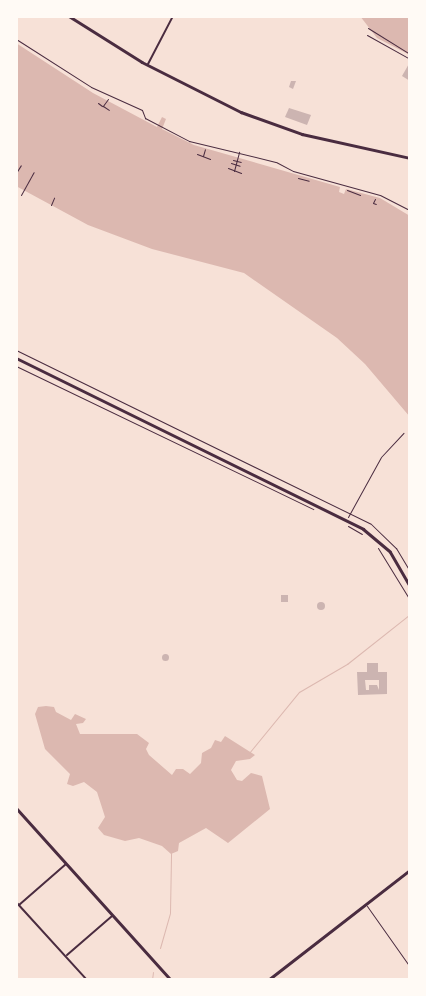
<!DOCTYPE html>
<html>
<head>
<meta charset="utf-8">
<style>
  body { margin:0 }
  #map { position:relative; width:426px; height:996px; overflow:hidden; background:#f7e1d7; font-family:"Asap Condensed",sans-serif }
  div>[style] { position:absolute }
  .water>* { inset:0; background:#dcb8b0 }
  .stream>* { height:1px; margin:-0.5px; padding:0 0.5px; transform-origin:0.5px; border-radius:0.5px; background:#dcb8b0 }
  .building>* { inset:0; background:#ccb4b1 }
  .round { border-radius:50% }
  .path>* { height:1px; margin:-0.5px; padding:0 0.5px; transform-origin:0.5px; border-radius:0.5px; background:#4a2c40 }
  .service>* { height:1px; margin:-0.5px; padding:0 0.5px; transform-origin:0.5px; border-radius:0.5px; background:#4a2c40 }
  .minor>* { height:2px; margin:-1px; padding:0 1px; transform-origin:1px; border-radius:1px; background:#4a2c40 }
  .tertiary>* { height:2.5px; margin:-1.25px; padding:0 1.25px; transform-origin:1.25px; border-radius:1.25px; background:#4a2c40 }
  .primary>* { height:3px; margin:-1.5px; padding:0 1.5px; transform-origin:1.5px; border-radius:1.5px; background:#4a2c40 }
  span { translate:-50% -50%; white-space:nowrap; text-align:center; line-height:1.15; -webkit-text-stroke:4.5px #fffaf5; paint-order:stroke }
  .frame { position:absolute; inset:0; border:18px solid #fffaf5; pointer-events:none }
</style>
</head>
<body>
<div id="map">
  <div class="water">
    <i style="clip-path:polygon(360px 16px,410px 16px,410px 55px,377px 38px)"></i>
    <i style="clip-path:polygon(16px 43px,93px 93px,157px 127px,162px 117px,166px 119px,162px 129px,194px 145px,340px 187px,339px 192px,344px 194px,346px 189px,380px 198px,410px 216px,410px 417px,365px 364px,337px 338px,244px 273px,152px 249px,88px 225px,16px 186px)"></i>
    <i style="clip-path:polygon(46px 706px,54px 707px,56px 712px,71px 720px,75px 714px,86px 719px,83px 723px,76px 724px,80px 734px,137px 734px,149px 743px,146px 749px,149px 755px,172px 775px,176px 769px,183px 769px,190px 774px,201px 763px,202px 753px,211px 748px,215px 740px,221px 742px,225px 736px,255px 755px,250px 759px,236px 761px,231px 770px,237px 780px,242px 781px,251px 773px,262px 776px,270px 809px,228px 843px,206px 828px,179px 843px,178px 851px,171px 854px,162px 846px,139px 838px,125px 841px,104px 835px,98px 828px,105px 817px,97px 792px,84px 782px,73px 786px,67px 784px,70px 774px,45px 749px,35px 714px,38px 707px)"></i>
  </div>
  <div class="stream">
    <i style="left:249px;top:753px;width:79px;rotate:-50.7deg"></i>
    <i style="left:299px;top:692px;width:56px;rotate:-30.3deg"></i>
    <i style="left:347px;top:664px;width:80px;rotate:-38.4deg"></i>
    <i style="left:160px;top:948px;width:36px;rotate:-74deg"></i>
    <i style="left:170px;top:913px;width:60px;rotate:-89deg"></i>
    <i style="left:152px;top:980px;width:8px;rotate:-83deg"></i>
  </div>
  <div class="building">
    <i style="clip-path:polygon(410px 62px,410px 81px,402px 76px)"></i>
    <i style="clip-path:polygon(291px 81px,296px 81px,293px 89px,289px 87px)"></i>
    <i style="clip-path:polygon(289px 108px,311px 115px,307px 125px,285px 117px)"></i>
    <i style="clip-path:polygon(281px 595px,288px 595px,288px 602px,281px 602px)"></i>
    <i class="round" style="left:317px;top:602px;width:8px;height:8px"></i>
    <i class="round" style="left:161.5px;top:653.5px;width:7px;height:7px"></i>
    <i style="clip-path:polygon(evenodd,367px 663px,378px 663px,378px 672px,387px 672px,387px 694px,358px 695px,357px 672px,367px 672px,367px 663px,365px 680px,379px 680px,379px 690px,377px 685px,369px 685px,369px 690px,366px 690px,365px 680px)"></i>
  </div>
  <div class="path">
    <i style="left:368px;top:28px;width:49px;rotate:31.8deg"></i>
    <i style="left:367px;top:35px;width:49px;rotate:29.2deg"></i>
    <i style="left:16px;top:39px;width:89px;rotate:32.6deg"></i>
    <i style="left:91px;top:87px;width:56px;rotate:24.3deg"></i>
    <i style="left:142px;top:110px;width:9px;rotate:69deg"></i>
    <i style="left:145px;top:118px;width:50px;rotate:27.6deg"></i>
    <i style="left:189px;top:141px;width:89px;rotate:13.6deg"></i>
    <i style="left:276px;top:162px;width:19px;rotate:28deg"></i>
    <i style="left:293px;top:171px;width:90px;rotate:15.4deg"></i>
    <i style="left:380px;top:195px;width:34px;rotate:27deg"></i>
    <i style="left:108px;top:99px;width:9px;rotate:126deg"></i>
    <i style="left:103px;top:106px;width:7px;rotate:34deg"></i>
    <i style="left:98px;top:103px;width:5px;rotate:37deg"></i>
    <i style="left:197px;top:154px;width:14px;rotate:21deg"></i>
    <i style="left:203px;top:156px;width:7px;rotate:-74deg"></i>
    <i style="left:233px;top:160px;width:8px;rotate:14deg"></i>
    <i style="left:231px;top:163px;width:9px;rotate:18deg"></i>
    <i style="left:228px;top:168px;width:14px;rotate:21deg"></i>
    <i style="left:234px;top:171px;width:20px;rotate:-75deg"></i>
    <i style="left:16px;top:173px;width:9px;rotate:-58deg"></i>
    <i style="left:298px;top:178px;width:11px;rotate:15deg"></i>
    <i style="left:347px;top:190px;width:14px;rotate:21deg"></i>
    <i style="left:21px;top:195px;width:26px;rotate:-61deg"></i>
    <i style="left:375px;top:199px;width:4px;rotate:117deg"></i>
    <i style="left:373px;top:203px;width:3px;rotate:18deg"></i>
    <i style="left:51px;top:205px;width:8px;rotate:-67deg"></i>
    <i style="left:16px;top:350px;width:395px;rotate:26.1deg"></i>
    <i style="left:371px;top:524px;width:35px;rotate:44deg"></i>
    <i style="left:396px;top:548px;width:27px;rotate:59deg"></i>
    <i style="left:16px;top:366px;width:330px;rotate:25.7deg"></i>
    <i style="left:348px;top:517px;width:68px;rotate:-61.2deg"></i>
    <i style="left:381px;top:457px;width:33px;rotate:-47deg"></i>
    <i style="left:348px;top:526px;width:16px;rotate:30deg"></i>
    <i style="left:378px;top:548px;width:61px;rotate:58.4deg"></i>
  </div>
  <div class="service">
    <i style="left:367px;top:906px;width:75px;rotate:54.8deg"></i>
  </div>
  <div class="minor">
    <i style="left:148px;top:64px;width:54px;rotate:-62.5deg"></i>
    <i style="left:16px;top:902px;width:105px;rotate:47.7deg"></i>
    <i style="left:19px;top:905px;width:62px;rotate:-41.1deg"></i>
    <i style="left:67px;top:955px;width:60px;rotate:-40.9deg"></i>
  </div>
  <div class="tertiary">
    <i style="left:69px;top:16px;width:86px;rotate:32.2deg"></i>
    <i style="left:142px;top:62px;width:111px;rotate:26.8deg"></i>
    <i style="left:241px;top:112px;width:65px;rotate:19.8deg"></i>
    <i style="left:302px;top:134px;width:111px;rotate:12.5deg"></i>
  </div>
  <div class="primary">
    <i style="left:16px;top:358px;width:387px;rotate:26.2deg"></i>
    <i style="left:363px;top:529px;width:35px;rotate:40deg"></i>
    <i style="left:390px;top:552px;width:39px;rotate:60deg"></i>
    <i style="left:16px;top:808px;width:232px;rotate:48deg"></i>
    <i style="left:268px;top:980px;width:180px;rotate:-37.8deg"></i>
  </div>
  <div class="frame"></div>
</div>
</body>
</html>
